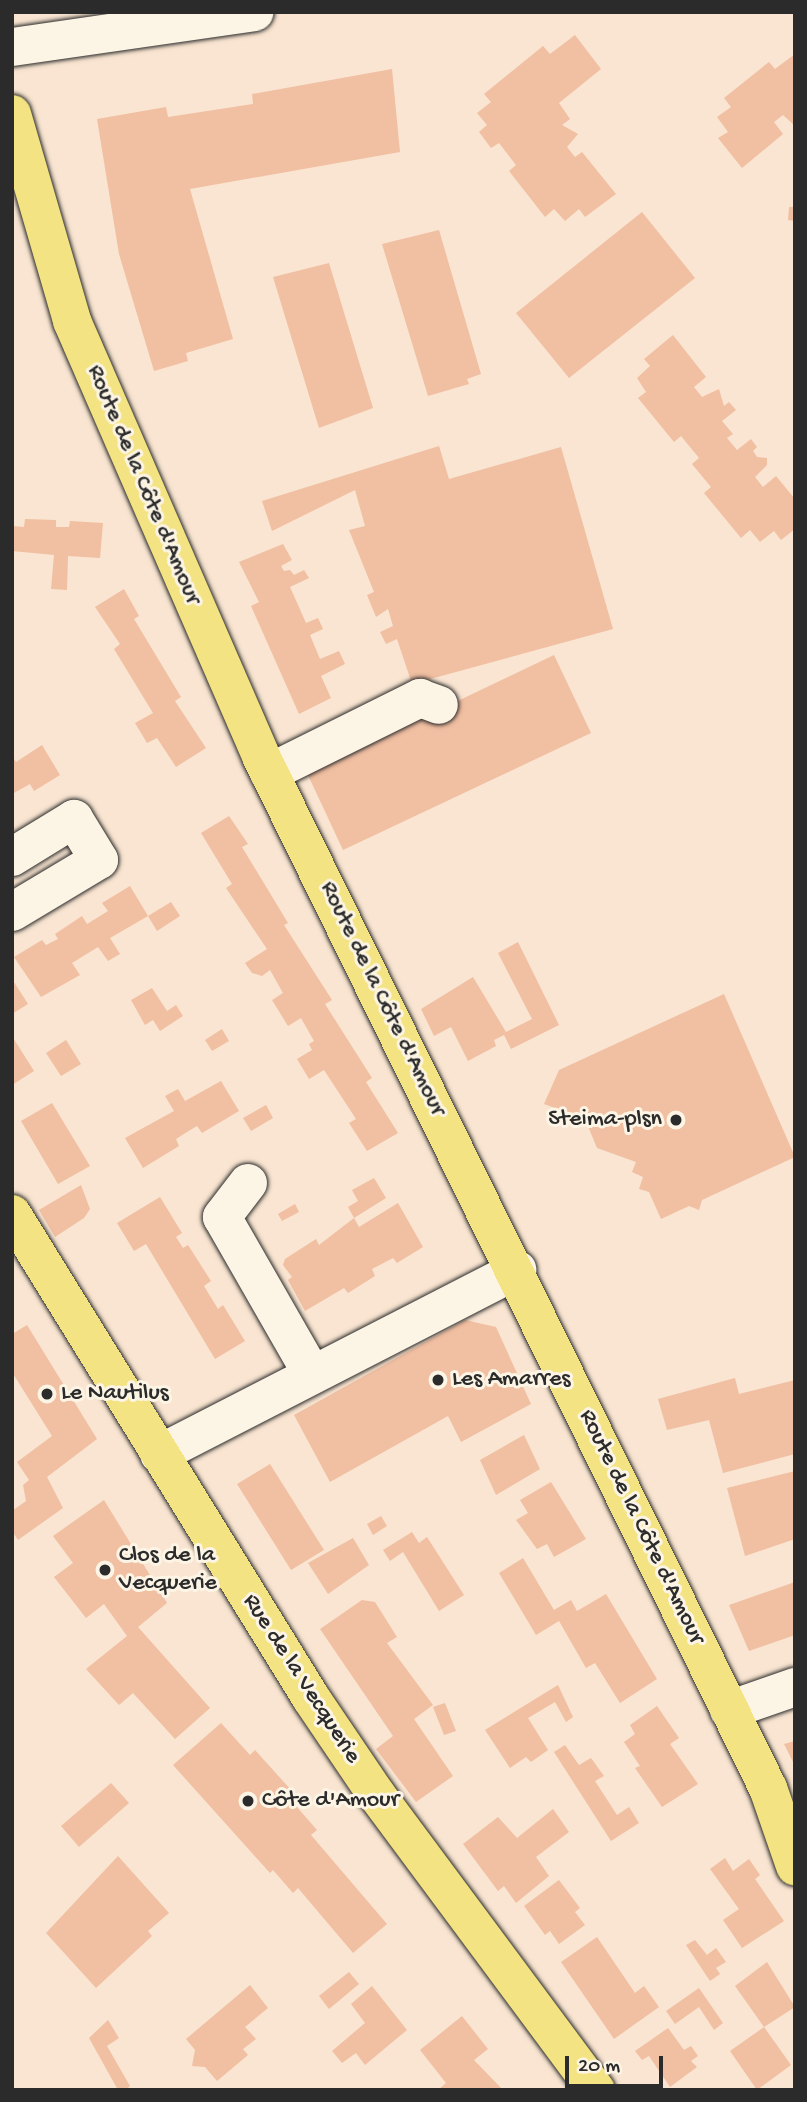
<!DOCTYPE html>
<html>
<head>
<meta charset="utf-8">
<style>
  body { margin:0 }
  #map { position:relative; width:807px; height:2102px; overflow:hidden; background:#f9e5d1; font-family:"Gochi Hand",sans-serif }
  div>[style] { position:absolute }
  .building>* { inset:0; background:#f1bfa2 }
  .roads { filter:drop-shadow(0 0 2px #2b2b2b) drop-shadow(0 0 2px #2b2b2b) }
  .minor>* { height:38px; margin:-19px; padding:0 19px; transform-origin:19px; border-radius:19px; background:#fcf5e5 }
  .major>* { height:38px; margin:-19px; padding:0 19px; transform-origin:19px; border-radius:19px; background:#f4e382 }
  .dots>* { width:19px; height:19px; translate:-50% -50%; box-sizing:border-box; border:4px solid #fcf5e5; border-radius:50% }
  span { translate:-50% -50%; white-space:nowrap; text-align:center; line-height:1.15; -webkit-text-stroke:6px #fcf5e5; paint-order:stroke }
  .street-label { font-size:24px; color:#2b2b2b }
  .poi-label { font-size:24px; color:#2b2b2b }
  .right { translate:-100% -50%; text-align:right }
  .left { translate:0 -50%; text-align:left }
  .frame { position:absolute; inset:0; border:14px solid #2b2b2b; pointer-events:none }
  .scale { position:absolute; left:565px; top:2056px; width:98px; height:32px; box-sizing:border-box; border:4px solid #2b2b2b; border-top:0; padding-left:9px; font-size:21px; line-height:24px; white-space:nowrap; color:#2b2b2b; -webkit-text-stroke:5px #fcf5e5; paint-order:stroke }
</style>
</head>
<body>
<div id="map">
  <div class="building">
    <i style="clip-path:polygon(575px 35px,601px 69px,559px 103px,570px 119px,562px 125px,578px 134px,567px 147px,575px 157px,582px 152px,616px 194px,585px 217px,579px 209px,565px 221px,554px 209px,545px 217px,509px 171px,516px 165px,499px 143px,491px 148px,479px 132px,487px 125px,477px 113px,491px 102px,484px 94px,543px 46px,550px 54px)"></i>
    <i style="clip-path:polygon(795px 54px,795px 126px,783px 115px,774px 122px,783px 134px,742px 168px,718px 138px,728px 132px,717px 117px,731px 107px,724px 98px,769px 62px,775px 69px)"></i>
    <i style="clip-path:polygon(392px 69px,400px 152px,190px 189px,233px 339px,186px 353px,188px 361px,154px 371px,119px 254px,97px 119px,166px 107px,168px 117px,253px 104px,252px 94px)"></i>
    <i style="clip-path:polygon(789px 207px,795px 207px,795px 221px,788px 220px)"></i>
    <i style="clip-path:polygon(642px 212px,695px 278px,569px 378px,516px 313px)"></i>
    <i style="clip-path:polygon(439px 230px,481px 374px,467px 379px,469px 384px,428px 396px,382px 244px)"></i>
    <i style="clip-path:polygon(329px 263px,373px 408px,319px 428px,273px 277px)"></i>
    <i style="clip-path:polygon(673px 335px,706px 377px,694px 387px,702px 397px,719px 389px,724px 406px,729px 402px,736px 410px,722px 421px,733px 434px,727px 438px,737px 450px,751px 439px,757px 447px,753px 451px,757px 457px,767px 458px,767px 465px,755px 477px,763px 487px,776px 476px,795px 499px,795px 529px,781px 540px,774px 531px,760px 542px,750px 530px,741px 538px,704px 493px,711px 487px,692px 464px,699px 458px,681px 436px,674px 442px,638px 398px,646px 392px,637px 378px,650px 366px,644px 359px)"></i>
    <i style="clip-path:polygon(439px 446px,449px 479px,561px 447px,613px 629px,412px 684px,397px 639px,386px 644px,380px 632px,393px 626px,388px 609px,376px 617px,367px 595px,374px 592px,349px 530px,365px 526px,355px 490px,272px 531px,262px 501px)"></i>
    <i style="clip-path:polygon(25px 519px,56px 520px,56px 527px,69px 527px,70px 521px,103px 523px,100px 558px,68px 556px,67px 590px,51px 589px,54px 555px,12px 551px,12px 526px,24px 527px)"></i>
    <i style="clip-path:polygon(283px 544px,292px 560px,281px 566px,284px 571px,290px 570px,294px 575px,304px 570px,309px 578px,290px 587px,306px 623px,318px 618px,323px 629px,310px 635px,320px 659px,339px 651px,345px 664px,321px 676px,331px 698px,299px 714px,251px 606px,259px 602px,239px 562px)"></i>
    <i style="clip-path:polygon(124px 589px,139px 616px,134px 619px,181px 697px,175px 701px,206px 748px,176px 767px,157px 738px,147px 743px,135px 723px,153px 713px,114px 649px,120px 644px,95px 607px)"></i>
    <i style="clip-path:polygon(554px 655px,591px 733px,343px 850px,307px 773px)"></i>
    <i style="clip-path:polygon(42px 745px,60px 775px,34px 791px,30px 784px,12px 794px,12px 756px,16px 762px)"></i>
    <i style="clip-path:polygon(229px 816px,248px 844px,242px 847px,288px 923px,284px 925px,332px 1000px,325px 1004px,372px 1078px,366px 1082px,398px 1133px,367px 1151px,349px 1123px,356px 1119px,324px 1070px,309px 1079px,297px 1059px,312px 1050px,309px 1044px,314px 1041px,301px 1018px,288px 1026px,272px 1000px,283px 993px,270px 970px,262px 976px,252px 973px,245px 963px,267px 949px,226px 888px,232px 884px,201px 833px)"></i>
    <i style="clip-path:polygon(130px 886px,148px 916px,171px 902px,180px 916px,157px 931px,148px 916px,110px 938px,120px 954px,108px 961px,98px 947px,72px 963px,80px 975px,41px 997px,14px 957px,42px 940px,46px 945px,58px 939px,55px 934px,82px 916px,87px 924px,108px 911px,102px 903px)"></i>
    <i style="clip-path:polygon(518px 942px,559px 1025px,511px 1049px,504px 1035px,494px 1040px,496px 1046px,468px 1061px,451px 1027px,434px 1036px,421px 1009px,473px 977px,506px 1032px,532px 1019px,498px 953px)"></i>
    <i style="clip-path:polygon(12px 979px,28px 1004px,12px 1014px)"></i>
    <i style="clip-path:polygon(152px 988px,167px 1011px,176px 1005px,183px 1016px,160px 1031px,153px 1020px,145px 1025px,131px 1000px)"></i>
    <i style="clip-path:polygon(724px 994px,795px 1157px,702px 1200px,699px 1210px,689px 1206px,661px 1219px,649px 1192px,639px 1189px,643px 1177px,632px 1172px,636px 1162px,597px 1148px,585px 1119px,544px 1104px,559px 1070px)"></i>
    <i style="clip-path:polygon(222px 1029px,229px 1041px,212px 1051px,205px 1040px)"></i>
    <i style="clip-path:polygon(12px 1036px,34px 1071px,12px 1085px)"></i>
    <i style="clip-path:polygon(66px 1040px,81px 1064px,61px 1076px,46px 1053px)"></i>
    <i style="clip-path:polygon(221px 1081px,239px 1111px,202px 1133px,197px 1126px,187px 1132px,176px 1139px,179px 1146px,143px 1168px,125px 1138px,174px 1111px,165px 1096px,178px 1089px,185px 1101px)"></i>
    <i style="clip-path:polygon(52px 1103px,90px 1166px,58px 1184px,21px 1121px)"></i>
    <i style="clip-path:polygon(266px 1105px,273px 1118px,251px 1131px,243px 1118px)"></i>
    <i style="clip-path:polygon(374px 1178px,386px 1198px,354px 1218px,348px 1207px,358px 1201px,352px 1190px)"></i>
    <i style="clip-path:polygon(81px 1185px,90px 1209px,84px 1218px,55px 1237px,39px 1210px)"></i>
    <i style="clip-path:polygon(160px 1197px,182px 1233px,176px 1237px,183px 1248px,188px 1245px,211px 1281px,204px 1286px,218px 1309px,223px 1305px,245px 1341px,215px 1359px,146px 1244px,134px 1251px,117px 1223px)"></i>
    <i style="clip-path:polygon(398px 1203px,423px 1247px,397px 1263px,393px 1258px,372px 1269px,375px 1276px,348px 1293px,344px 1288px,305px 1311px,288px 1280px,292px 1277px,283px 1265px,285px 1259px,316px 1239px,319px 1245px,354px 1218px,359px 1227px)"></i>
    <i style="clip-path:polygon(295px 1204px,299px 1212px,282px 1221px,278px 1214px)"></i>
    <i style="clip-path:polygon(465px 1320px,496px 1327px,531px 1404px,461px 1442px,448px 1416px,330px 1482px,294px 1415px)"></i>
    <i style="clip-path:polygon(27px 1325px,97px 1439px,47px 1477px,63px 1508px,18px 1540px,12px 1531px,12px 1511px,26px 1501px,23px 1485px,29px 1480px,17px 1462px,52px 1436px,12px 1372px,12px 1334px)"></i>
    <i style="clip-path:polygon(735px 1378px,739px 1394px,795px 1380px,795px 1454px,723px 1473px,709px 1420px,667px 1430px,658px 1399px)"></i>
    <i style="clip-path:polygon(524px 1435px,540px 1469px,496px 1495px,480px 1460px)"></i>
    <i style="clip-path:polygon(270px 1464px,324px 1550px,291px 1570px,237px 1484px)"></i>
    <i style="clip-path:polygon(795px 1471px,795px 1539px,745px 1556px,727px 1488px)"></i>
    <i style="clip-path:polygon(551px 1482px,586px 1539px,554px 1557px,547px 1544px,537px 1549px,516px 1520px,528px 1513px,520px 1500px)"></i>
    <i style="clip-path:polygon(104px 1500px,167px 1603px,138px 1627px,210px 1708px,175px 1739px,133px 1693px,119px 1705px,86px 1669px,127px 1636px,104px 1604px,86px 1618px,54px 1577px,73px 1563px,53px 1536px)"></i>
    <i style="clip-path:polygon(381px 1516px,387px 1526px,373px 1535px,367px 1524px)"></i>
    <i style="clip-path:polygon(412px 1532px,419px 1543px,427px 1537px,464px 1595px,439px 1611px,403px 1552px,390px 1561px,383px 1550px)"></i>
    <i style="clip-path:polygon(353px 1538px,369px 1565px,328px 1594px,308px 1563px)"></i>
    <i style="clip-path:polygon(523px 1558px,554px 1610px,571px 1600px,577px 1611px,606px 1594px,657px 1679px,620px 1703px,595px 1663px,586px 1668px,559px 1621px,536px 1635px,499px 1573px)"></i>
    <i style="clip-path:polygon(795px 1582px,795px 1635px,749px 1651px,729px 1605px)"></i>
    <i style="clip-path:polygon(362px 1600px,375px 1602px,397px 1637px,387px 1643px,433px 1705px,414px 1719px,453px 1776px,416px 1802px,376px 1749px,393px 1736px,320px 1629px)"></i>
    <i style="clip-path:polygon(558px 1685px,573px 1717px,566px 1722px,555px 1702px,528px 1718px,548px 1750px,531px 1762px,526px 1757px,510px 1768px,485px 1730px)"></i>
    <i style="clip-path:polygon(445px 1703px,456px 1731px,444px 1735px,433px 1707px)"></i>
    <i style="clip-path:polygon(657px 1706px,679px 1738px,670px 1744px,698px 1784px,662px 1807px,635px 1768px,640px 1766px,624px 1742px,635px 1734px,630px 1725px)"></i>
    <i style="clip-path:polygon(221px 1723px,250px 1755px,255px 1750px,301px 1801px,296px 1806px,317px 1830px,311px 1835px,387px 1924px,353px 1953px,298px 1888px,293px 1893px,273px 1870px,270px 1873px,173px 1765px)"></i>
    <i style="clip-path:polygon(795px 1741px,795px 1766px,784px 1744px)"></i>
    <i style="clip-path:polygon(565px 1745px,579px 1765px,591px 1758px,604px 1776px,595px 1781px,617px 1815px,629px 1807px,639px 1823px,611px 1841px,554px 1752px)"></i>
    <i style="clip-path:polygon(111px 1783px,129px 1803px,79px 1847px,61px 1826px)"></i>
    <i style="clip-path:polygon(553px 1809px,569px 1832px,536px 1857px,549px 1876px,516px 1903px,504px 1886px,498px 1891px,463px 1844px,498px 1817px,517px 1838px)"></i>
    <i style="clip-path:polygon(118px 1856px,169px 1913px,148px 1931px,152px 1936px,96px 1988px,46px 1933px)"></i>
    <i style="clip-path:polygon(725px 1858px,733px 1871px,749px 1859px,760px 1875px,755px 1879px,784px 1921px,742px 1948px,723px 1920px,739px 1909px,710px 1869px)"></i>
    <i style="clip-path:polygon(559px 1880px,580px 1908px,575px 1912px,585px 1925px,559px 1944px,550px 1931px,545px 1935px,524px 1906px)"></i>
    <i style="clip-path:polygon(597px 1937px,635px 1993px,644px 1986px,659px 2007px,614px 2039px,561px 1962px)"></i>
    <i style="clip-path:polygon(695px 1940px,707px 1955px,716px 1948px,726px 1962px,716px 1968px,720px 1974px,710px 1981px,686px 1945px)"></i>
    <i style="clip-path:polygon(767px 1962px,795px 2007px,764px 2027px,735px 1986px)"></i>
    <i style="clip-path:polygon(349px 1972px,359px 1984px,329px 2009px,319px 1996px)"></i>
    <i style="clip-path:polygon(250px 1985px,268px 2008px,245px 2027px,256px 2039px,243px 2049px,248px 2055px,217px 2081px,205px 2067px,192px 2066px,195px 2050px,186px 2039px)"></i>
    <i style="clip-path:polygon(372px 1986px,407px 2030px,365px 2065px,356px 2053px,342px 2063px,332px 2051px,365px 2023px,351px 2004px)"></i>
    <i style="clip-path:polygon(699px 1988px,723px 2023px,714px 2030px,699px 2007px,675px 2024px,666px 2011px)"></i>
    <i style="clip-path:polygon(462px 2016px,488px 2049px,474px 2060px,503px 2090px,438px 2090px,446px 2083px,420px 2050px)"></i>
    <i style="clip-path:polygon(108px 2020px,119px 2038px,107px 2046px,130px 2086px,126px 2090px,118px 2090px,89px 2038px)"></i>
    <i style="clip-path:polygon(764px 2027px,791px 2065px,757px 2090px,730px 2051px)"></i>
    <i style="clip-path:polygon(668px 2028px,684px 2050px,691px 2046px,698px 2056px,691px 2061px,697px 2067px,670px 2087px,649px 2056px,642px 2060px,635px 2051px)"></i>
  </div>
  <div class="roads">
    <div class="minor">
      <i style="left:12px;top:47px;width:245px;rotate:-8.2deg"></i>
      <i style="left:269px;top:773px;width:169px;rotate:-26.4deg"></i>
      <i style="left:420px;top:698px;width:20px;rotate:20deg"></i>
      <i style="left:12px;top:857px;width:73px;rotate:-31.5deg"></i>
      <i style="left:74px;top:819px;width:48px;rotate:58.6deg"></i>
      <i style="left:99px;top:860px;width:101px;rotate:149.1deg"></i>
      <i style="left:248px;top:1183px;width:43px;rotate:127.4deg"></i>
      <i style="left:222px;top:1217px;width:181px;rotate:60.2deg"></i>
      <i style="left:159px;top:1454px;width:403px;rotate:-27.2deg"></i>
      <i style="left:729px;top:1710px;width:70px;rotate:-19.2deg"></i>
    </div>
    <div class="major">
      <i style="left:12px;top:114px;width:216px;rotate:73.8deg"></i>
      <i style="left:72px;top:321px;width:474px;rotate:66.5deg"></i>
      <i style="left:261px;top:756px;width:1150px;rotate:63.84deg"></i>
      <i style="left:768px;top:1788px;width:83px;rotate:70.9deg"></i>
      <i style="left:12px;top:1214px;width:569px;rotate:58.29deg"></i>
      <i style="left:311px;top:1698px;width:116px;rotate:55.9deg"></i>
      <i style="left:376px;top:1794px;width:369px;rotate:53.4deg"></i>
    </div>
  </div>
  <div class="dots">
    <i style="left:676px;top:1120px;background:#2b2b2b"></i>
    <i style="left:438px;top:1380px;background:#2b2b2b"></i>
    <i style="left:47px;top:1394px;background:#2b2b2b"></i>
    <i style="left:105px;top:1570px;background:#2b2b2b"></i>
    <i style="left:248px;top:1801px;background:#2b2b2b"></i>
  </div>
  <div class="street-label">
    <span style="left:143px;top:485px;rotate:67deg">Route de la Côte d'Amour</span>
    <span style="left:382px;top:999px;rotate:64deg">Route de la Côte d'Amour</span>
    <span style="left:641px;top:1527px;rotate:64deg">Route de la Côte d'Amour</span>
    <span style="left:301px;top:1679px;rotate:57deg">Rue de la Vecquerie</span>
  </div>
  <div class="poi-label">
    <span class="right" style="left:662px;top:1120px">Steima-plsn</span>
    <span class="left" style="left:452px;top:1380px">Les Amarres</span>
    <span class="left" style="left:61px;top:1394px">Le Nautilus</span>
    <span class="left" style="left:119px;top:1570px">Clos de la<br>Vecquerie</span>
    <span class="left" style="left:262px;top:1801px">Côte d'Amour</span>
  </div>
  <div class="frame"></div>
  <div class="scale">20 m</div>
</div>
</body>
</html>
